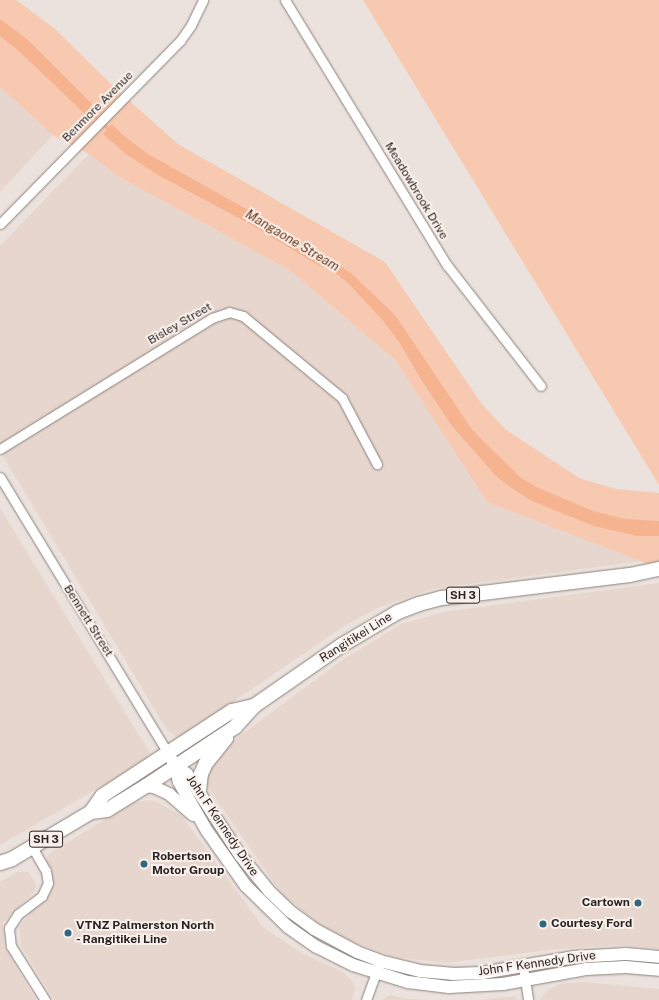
<!DOCTYPE html>
<html>
<head>
<meta charset="utf-8">
<style>
  body { margin:0 }
  #map { position:relative; width:659px; height:1000px; overflow:hidden; background:#ece2dd; font-family:"Public Sans",sans-serif }
  div>[style] { position:absolute }
  .built>* { inset:0; background:#e7d6cd }
  .green>* { inset:0; background:#f7c9b1 }
  .water>* { inset:0; background:#f6b390 }
  .stream>* { height:3px; margin:-1.5px; padding:0 1.5px; transform-origin:1.5px; border-radius:1.5px; background:#f6b390 }
  .roads { filter:drop-shadow(0 0 1px #8b827e) drop-shadow(0 0 1px #8b827e) }
  .minor>* { height:9px; margin:-4.5px; padding:0 4.5px; transform-origin:4.5px; border-radius:4.5px; background:#fff }
  .major>* { height:12px; margin:-6px; padding:0 6px; transform-origin:6px; border-radius:6px; background:#fff }
  .highway>* { height:14px; margin:-7px; padding:0 7px; transform-origin:7px; border-radius:7px; background:#fff }
  .dots>* { width:11px; height:11px; translate:-50% -50%; box-sizing:border-box; border:2px solid #faf0eb; border-radius:50% }
  span { translate:-50% -50%; white-space:nowrap; text-align:center; line-height:1.15; -webkit-text-stroke:4px #faf0eb; paint-order:stroke }
  .shield-label span { padding:1px 3px; background:#faf0eb; border:1px solid; border-radius:3px; -webkit-text-stroke-width:0 }
  .shield-label { font-size:11px; color:#282423; font-weight:700 }
  .street-label { font-size:12px; color:#282423 }
  .poi-label { font-size:12px; color:#282423; font-weight:700 }
  .left { translate:0 -50%; text-align:left }
  .right { translate:-100% -50%; text-align:right }
  .water-label { font-size:13px; color:#6a3516; font-style:italic }
</style>
</head>
<body>
<div id="map">
  <div class="built">
    <i style="clip-path:polygon(0 87px,53px 135px,0 192px)"></i>
    <i style="clip-path:polygon(89px 154px,119px 177px,291px 271px,396px 361px,487px 502px,644px 561px,432px 589px,380px 607px,347px 624px,179px 739px,167px 730px,0 451px,0 246px)"></i>
    <i style="clip-path:polygon(0 508px,151px 755px,147px 760px,0 845px)"></i>
    <i style="clip-path:polygon(659px 583px,659px 949px,621px 945px,557px 949px,446px 963px,395px 957px,343px 938px,316px 922px,281px 893px,205px 783px,213px 757px,234px 740px,341px 661px,401px 624px,443px 612px)"></i>
    <i style="clip-path:polygon(149px 800px,155px 801px,181px 815px,263px 927px,300px 952px,343px 972px,352px 981px,355px 989px,352px 1000px,54px 1000px,21px 946px,19px 927px,49px 889px,52px 875px,46px 859px,49px 854px,131px 803px)"></i>
    <i style="clip-path:polygon(17px 872px,28px 872px,35px 882px,36px 887px,35px 891px,3px 923px,4px 946px,36px 1000px,0 1000px,0 882px)"></i>
    <i style="clip-path:polygon(582px 982px,659px 989px,659px 1000px,540px 1000px,548px 990px,559px 984px)"></i>
    <i style="clip-path:polygon(390px 995px,407px 999px,432px 1000px,382px 1000px)"></i>
    <i style="clip-path:polygon(514px 996px,518px 1000px,482px 1000px)"></i>
  </div>
  <div class="green">
    <i style="clip-path:polygon(0 0,16px 0,54px 28px,115px 88px,178px 144px,385px 262px,481px 403px,505px 429px,579px 478px,616px 489px,659px 493px,659px 568px,487px 502px,396px 361px,291px 271px,119px 177px,89px 154px,53px 135px,0 87px)"></i>
    <i style="clip-path:polygon(363px 0,659px 0,659px 485px)"></i>
  </div>
  <div class="water">
    <i style="clip-path:polygon(0 19px,27px 39px,97px 109px,89px 118px,20px 52px,0 36px)"></i>
    <i style="clip-path:polygon(112px 124px,123px 135px,148px 154px,248px 210px,351px 273px,395px 315px,473px 431px,520px 477px,536px 487px,593px 511px,625px 519px,659px 521px,659px 536px,637px 536px,594px 526px,532px 501px,513px 489px,496px 476px,452px 426px,422px 381px,399px 342px,385px 323px,349px 284px,333px 271px,316px 264px,252px 225px,156px 174px,126px 154px,103px 134px)"></i>
  </div>
  <div class="stream">
    <i style="left:90px;top:111px;width:28px;rotate:45deg"></i>
  </div>
  <div class="roads">
    <div class="minor">
      <i style="left:285px;top:0;width:311px;rotate:58.6deg"></i>
      <i style="left:447px;top:265px;width:153px;rotate:52.2deg"></i>
      <i style="left:0;top:224px;width:257px;rotate:-45.5deg"></i>
      <i style="left:180px;top:41px;width:19px;rotate:-55deg"></i>
      <i style="left:191px;top:25px;width:28px;rotate:-64deg"></i>
      <i style="left:0;top:449px;width:249px;rotate:-31.7deg"></i>
      <i style="left:212px;top:318px;width:18px;rotate:-19deg"></i>
      <i style="left:229px;top:312px;width:15px;rotate:16deg"></i>
      <i style="left:243px;top:316px;width:129px;rotate:39.6deg"></i>
      <i style="left:342px;top:398px;width:75px;rotate:62.1deg"></i>
      <i style="left:0;top:477px;width:323px;rotate:58.7deg"></i>
      <i style="left:32px;top:847px;width:28px;rotate:60deg"></i>
      <i style="left:46px;top:871px;width:12px;rotate:81deg"></i>
      <i style="left:48px;top:883px;width:14px;rotate:115deg"></i>
      <i style="left:42px;top:896px;width:30px;rotate:143deg"></i>
      <i style="left:18px;top:914px;width:17px;rotate:123deg"></i>
      <i style="left:9px;top:928px;width:18px;rotate:84deg"></i>
      <i style="left:11px;top:946px;width:64px;rotate:57.8deg"></i>
      <i style="left:523px;top:967px;width:33px;rotate:81deg"></i>
      <i style="left:366px;top:1000px;width:35px;rotate:-70deg"></i>
    </div>
    <div class="major">
      <i style="left:172px;top:760px;width:6px;rotate:59deg"></i>
      <i style="left:175px;top:765px;width:17px;rotate:77deg"></i>
      <i style="left:179px;top:782px;width:56px;rotate:60.3deg"></i>
      <i style="left:207px;top:831px;width:67px;rotate:54.7deg"></i>
      <i style="left:246px;top:886px;width:59px;rotate:44.3deg"></i>
      <i style="left:288px;top:927px;width:35px;rotate:35deg"></i>
      <i style="left:317px;top:947px;width:40px;rotate:26.6deg"></i>
      <i style="left:353px;top:965px;width:58px;rotate:17.2deg"></i>
      <i style="left:408px;top:982px;width:41px;rotate:7deg"></i>
      <i style="left:449px;top:987px;width:54px;rotate:-3.2deg"></i>
      <i style="left:503px;top:984px;width:84px;rotate:-10.2deg"></i>
      <i style="left:586px;top:969px;width:40px;rotate:-2.9deg"></i>
      <i style="left:626px;top:967px;width:33px;rotate:5deg"></i>
      <i style="left:175px;top:765px;width:15px;rotate:37deg"></i>
      <i style="left:187px;top:774px;width:97px;rotate:56.8deg"></i>
      <i style="left:240px;top:855px;width:46px;rotate:51.1deg"></i>
      <i style="left:269px;top:891px;width:30px;rotate:44deg"></i>
      <i style="left:291px;top:912px;width:29px;rotate:36deg"></i>
      <i style="left:314px;top:929px;width:49px;rotate:28.1deg"></i>
      <i style="left:357px;top:952px;width:25px;rotate:21deg"></i>
      <i style="left:380px;top:961px;width:41px;rotate:14deg"></i>
      <i style="left:420px;top:971px;width:32px;rotate:5deg"></i>
      <i style="left:452px;top:974px;width:30px;rotate:-2deg"></i>
      <i style="left:482px;top:973px;width:94px;rotate:-9.8deg"></i>
      <i style="left:575px;top:957px;width:51px;rotate:-3.4deg"></i>
      <i style="left:626px;top:954px;width:33px;rotate:5deg"></i>
      <i style="left:146px;top:786px;width:8px;rotate:7deg"></i>
      <i style="left:154px;top:787px;width:17px;rotate:25deg"></i>
      <i style="left:169px;top:794px;width:32px;rotate:41deg"></i>
    </div>
    <div class="highway">
      <i style="left:199px;top:790px;width:16px;rotate:-83deg"></i>
      <i style="left:201px;top:774px;width:12px;rotate:-66deg"></i>
      <i style="left:206px;top:763px;width:32px;rotate:-51deg"></i>
      <i style="left:91px;top:812px;width:19px;rotate:-55deg"></i>
      <i style="left:102px;top:796px;width:155px;rotate:-33.2deg"></i>
      <i style="left:232px;top:711px;width:23px;rotate:-13deg"></i>
      <i style="left:0;top:863px;width:13px;rotate:-18deg"></i>
      <i style="left:12px;top:859px;width:92px;rotate:-30.7deg"></i>
      <i style="left:91px;top:812px;width:16px;rotate:-7deg"></i>
      <i style="left:107px;top:810px;width:46px;rotate:-31.6deg"></i>
      <i style="left:146px;top:786px;width:107px;rotate:-33.5deg"></i>
      <i style="left:235px;top:727px;width:28px;rotate:-48deg"></i>
      <i style="left:254px;top:706px;width:107px;rotate:-34.7deg"></i>
      <i style="left:342px;top:645px;width:65px;rotate:-30.5deg"></i>
      <i style="left:398px;top:612px;width:22px;rotate:-21deg"></i>
      <i style="left:419px;top:604px;width:24px;rotate:-15deg"></i>
      <i style="left:442px;top:598px;width:189px;rotate:-7deg"></i>
      <i style="left:630px;top:575px;width:30px;rotate:-12deg"></i>
    </div>
  </div>
  <div class="dots">
    <i style="left:144px;top:864px;background:#2d6880"></i>
    <i style="left:638px;top:903px;background:#2d6880"></i>
    <i style="left:543px;top:924px;background:#2d6880"></i>
    <i style="left:68px;top:933px;background:#2d6880"></i>
  </div>
  <div class="shield-label">
    <span style="left:463px;top:595px">SH 3</span>
    <span style="left:46px;top:839px">SH 3</span>
  </div>
  <div class="street-label">
    <span style="left:98px;top:107px;rotate:-45deg">Benmore Avenue</span>
    <span style="left:416px;top:191px;rotate:59deg">Meadowbrook Drive</span>
    <span style="left:180px;top:324px;rotate:-30deg">Bisley Street</span>
    <span style="left:88px;top:621px;rotate:58deg">Bennett Street</span>
    <span style="left:356px;top:638px;rotate:-32deg">Rangitikei Line</span>
    <span style="left:222px;top:826px;rotate:56deg">John F Kennedy Drive</span>
    <span style="left:537px;top:964px;rotate:-8deg">John F Kennedy Drive</span>
  </div>
  <div class="poi-label">
    <span class="left" style="left:152px;top:864px">Robertson<br>Motor Group</span>
    <span class="right" style="left:630px;top:903px">Cartown</span>
    <span class="left" style="left:551px;top:924px">Courtesy Ford</span>
    <span class="left" style="left:76px;top:933px">VTNZ Palmerston North<br>- Rangitikei Line</span>
  </div>
  <div class="water-label">
    <span style="left:292px;top:241px;rotate:31deg">Mangaone Stream</span>
  </div>
</div>
</body>
</html>
